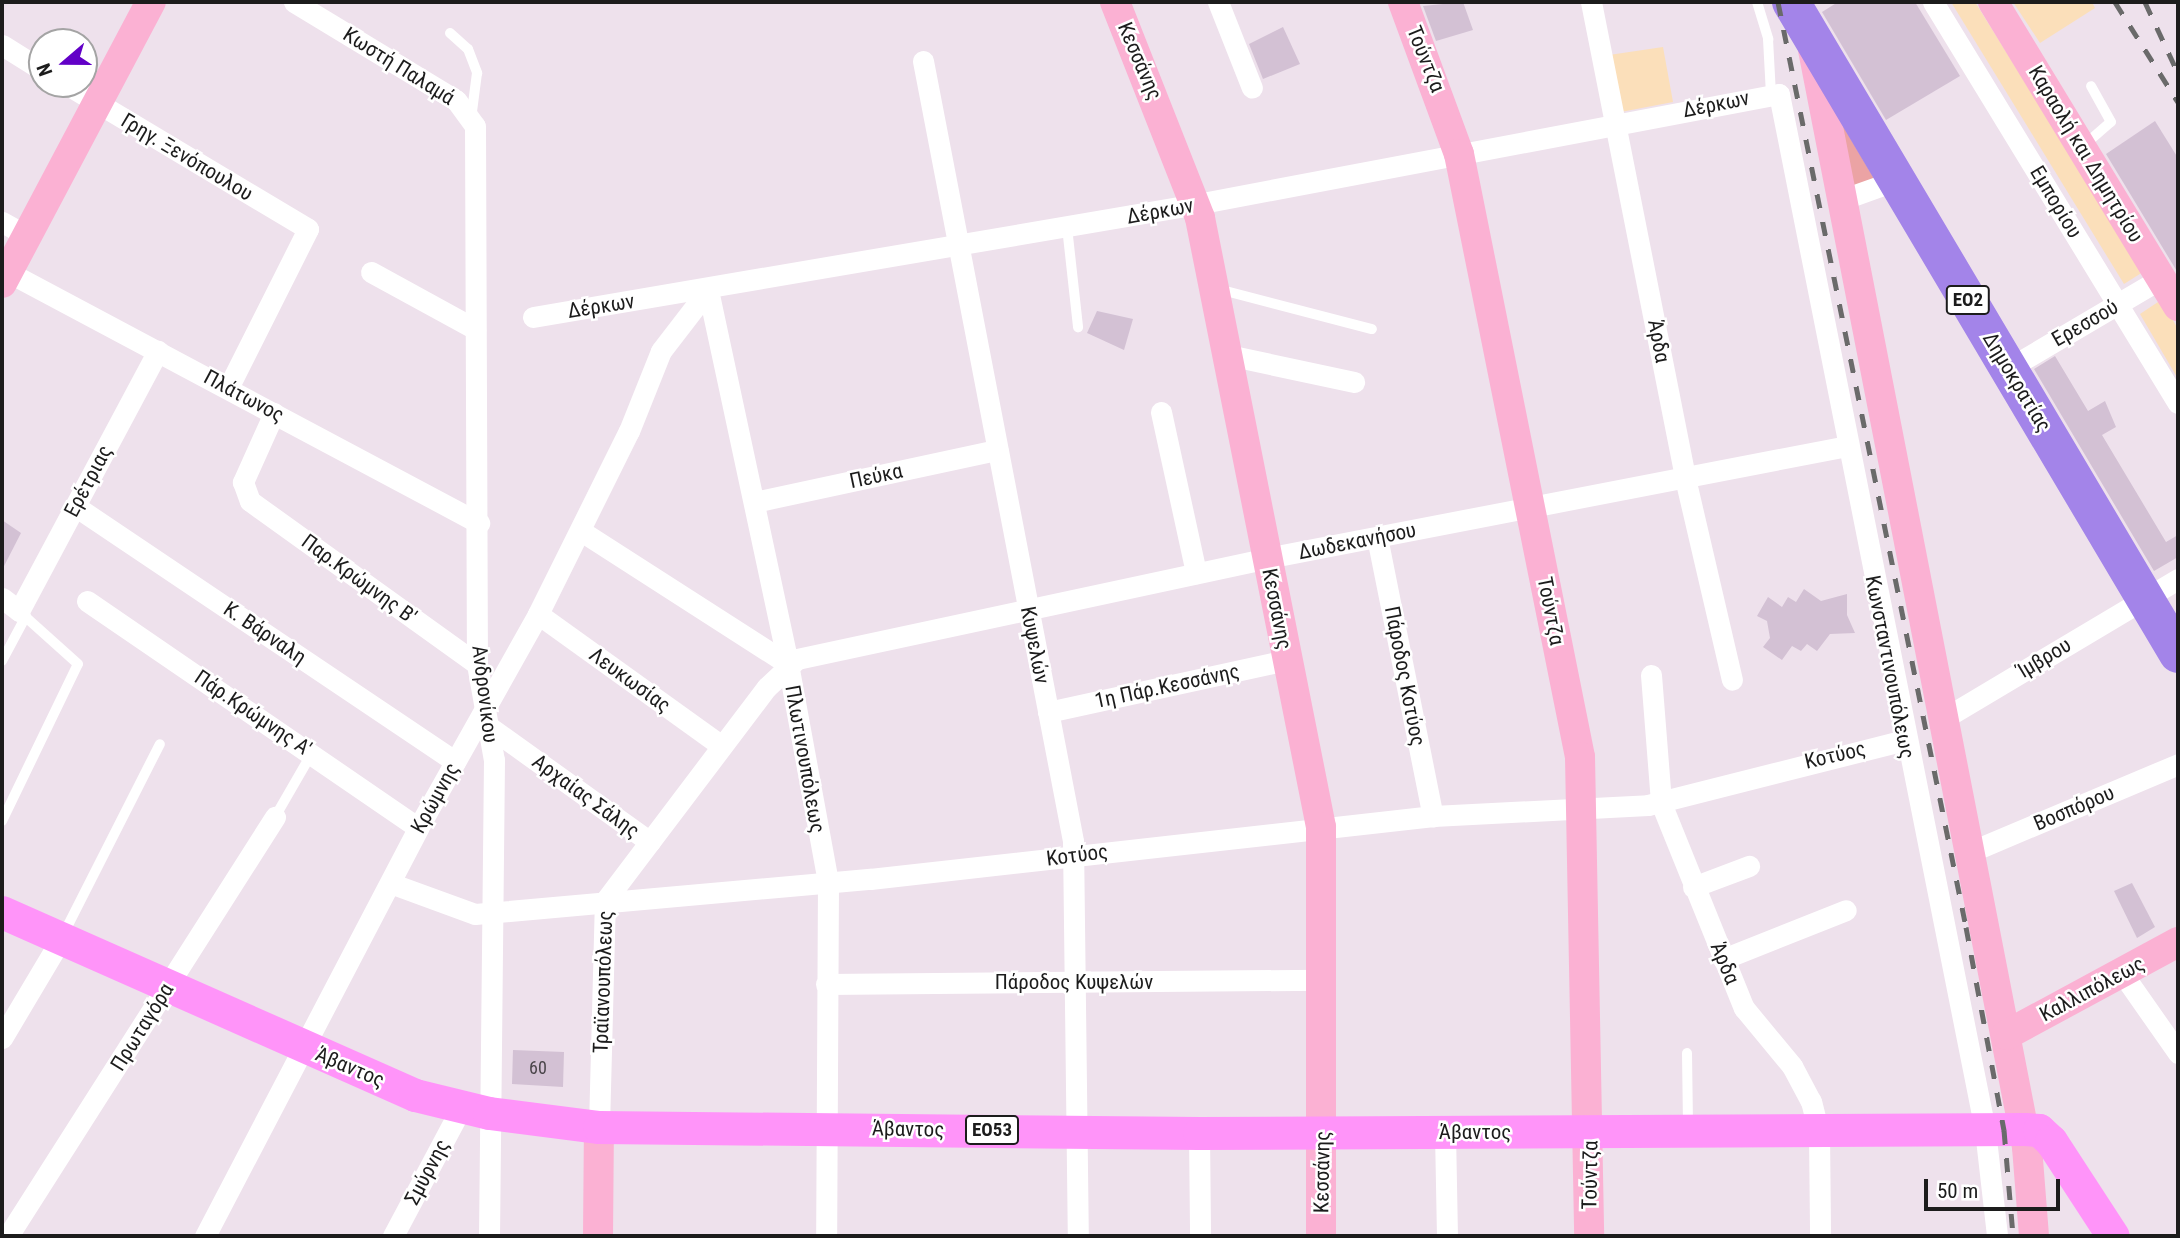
<!DOCTYPE html>
<html>
<head>
<meta charset="utf-8">
<style>
  body { margin:0 }
  #map { position:relative; width:2180px; height:1238px; overflow:hidden; background:#eee1ec; font-family:"Roboto Condensed",sans-serif }
  div>[style] { position:absolute }
  .grass>* { inset:0; background:#eba3a4 }
  .park>* { inset:0; background:#fbdfba }
  .building>* { inset:0; background:#d3c1d4 }
  .lane>* { height:10px; margin:-5px; padding:0 5px; transform-origin:5px; border-radius:5px; background:#fff }
  .street>* { height:21px; margin:-10.5px; padding:0 10.5px; transform-origin:10.5px; border-radius:10.5px; background:#fff }
  .secondary>* { height:30px; margin:-15px; padding:0 15px; transform-origin:15px; border-radius:15px; background:#fbb1d3 }
  .primary>* { height:33px; margin:-16.5px; padding:0 16.5px; transform-origin:16.5px; border-radius:16.5px; background:#ff94f9 }
  .highway>* { height:38px; margin:-19px; padding:0 19px; transform-origin:19px; border-radius:19px; background:#a384e9 }
  .rail>* { height:5px; margin-top:-2.5px; transform-origin:0; background:repeating-linear-gradient(90deg,#6a6a6a 0 14px,transparent 0 28px) }
  span { translate:-50% -50%; white-space:nowrap; text-align:center; line-height:1.15; -webkit-text-stroke:5px #fff; paint-order:stroke }
  .number-label { font-size:18px; color:#4a454a }
  .number-label span { -webkit-text-stroke-width:0 }
  .shield-label span { padding:2px 5px; background:#fff; border:2px solid; border-radius:5px; -webkit-text-stroke-width:0 }
  .shield-label { font-size:19px; color:#1c1c1c; font-weight:700 }
  .street-label { font-size:21px; color:#1c1c1c }
  .frame { position:absolute; inset:0; border:4px solid #1c1c1c; pointer-events:none }
  .north { position:absolute; left:28px; top:28px; width:70px; height:70px; box-sizing:border-box; background:#fff; border:2px solid #a4a4a4; border-radius:50%; rotate:250deg; font-size:19px; font-weight:700; line-height:28px; text-align:center; color:#1c1c1c }
  .north::after { content:''; display:block; margin:auto; width:24px; height:32px; background:#6200c7; clip-path:polygon(50% 0,100% 100%,50% 72%,0 100%) }
  .scale { position:absolute; left:1924px; top:1179px; width:136px; height:32px; box-sizing:border-box; border:4px solid #1c1c1c; border-top:0; padding-left:9px; font-size:21px; line-height:24px; white-space:nowrap; color:#1c1c1c; -webkit-text-stroke:5px #fff; paint-order:stroke }
</style>
</head>
<body>
<div id="map">
  <div class="grass">
    <i style="clip-path:polygon(1836px 114px,1875px 180px,1849px 189px)"></i>
  </div>
  <div class="park">
    <i style="clip-path:polygon(1951px 2px,1975px 2px,2143px 272px,2124px 284px)"></i>
    <i style="clip-path:polygon(2013px 2px,2092px 2px,2095px 8px,2040px 43px)"></i>
    <i style="clip-path:polygon(1663px 47px,1673px 102px,1621px 112px,1609px 55px)"></i>
    <i style="clip-path:polygon(2161px 300px,2178px 329px,2178px 379px,2140px 314px)"></i>
  </div>
  <div class="building">
    <i style="clip-path:polygon(1463px 2px,1473px 30px,1436px 41px,1423px 6px)"></i>
    <i style="clip-path:polygon(1838px 2px,1915px 2px,1960px 76px,1886px 120px,1822px 12px)"></i>
    <i style="clip-path:polygon(1283px 27px,1300px 64px,1263px 79px,1249px 44px)"></i>
    <i style="clip-path:polygon(2155px 121px,2178px 158px,2178px 273px,2106px 154px)"></i>
    <i style="clip-path:polygon(1097px 311px,1133px 319px,1124px 350px,1087px 333px)"></i>
    <i style="clip-path:polygon(2055px 356px,2088px 411px,2105px 401px,2116px 427px,2102px 435px,2166px 542px,2178px 535px,2178px 557px,2154px 571px,2034px 369px)"></i>
    <i style="clip-path:polygon(2px 520px,21px 533px,2px 570px)"></i>
    <i style="clip-path:polygon(1804px 589px,1821px 601px,1847px 594px,1847px 615px,1855px 633px,1830px 634px,1817px 651px,1807px 644px,1801px 651px,1792px 646px,1782px 660px,1763px 647px,1770px 638px,1767px 621px,1757px 616px,1768px 597px,1782px 607px,1788px 597px,1796px 602px)"></i>
    <i style="clip-path:polygon(2132px 883px,2155px 927px,2137px 938px,2114px 891px)"></i>
    <i style="clip-path:polygon(513px 1050px,564px 1052px,563px 1087px,512px 1084px)"></i>
  </div>
  <div class="lane">
    <i style="left:1757px;top:2px;width:39px;rotate:73deg"></i>
    <i style="left:1768px;top:39px;width:55px;rotate:86.9deg"></i>
    <i style="left:450px;top:33px;width:24px;rotate:42deg"></i>
    <i style="left:468px;top:49px;width:26px;rotate:69deg"></i>
    <i style="left:477px;top:73px;width:46px;rotate:97.4deg"></i>
    <i style="left:2082px;top:147px;width:38px;rotate:-41deg"></i>
    <i style="left:2111px;top:122px;width:41px;rotate:-119.1deg"></i>
    <i style="left:1067px;top:227px;width:101px;rotate:83.7deg"></i>
    <i style="left:1218px;top:289px;width:159px;rotate:14.6deg"></i>
    <i style="left:2px;top:661px;width:51px;rotate:-61.9deg"></i>
    <i style="left:275px;top:817px;width:74px;rotate:-60deg"></i>
    <i style="left:2px;top:821px;width:174px;rotate:-64.2deg"></i>
    <i style="left:78px;top:664px;width:79px;rotate:-138.1deg"></i>
    <i style="left:63px;top:935px;width:214px;rotate:-63.1deg"></i>
    <i style="left:1687px;top:1053px;width:73px;rotate:89.2deg"></i>
  </div>
  <div class="street">
    <i style="left:294px;top:2px;width:189px;rotate:31.2deg"></i>
    <i style="left:456px;top:100px;width:32px;rotate:54deg"></i>
    <i style="left:475px;top:126px;width:538px;rotate:89.79deg"></i>
    <i style="left:477px;top:664px;width:97px;rotate:80deg"></i>
    <i style="left:494px;top:760px;width:476px;rotate:90.6deg"></i>
    <i style="left:1218px;top:2px;width:92px;rotate:68.4deg"></i>
    <i style="left:1591px;top:2px;width:485px;rotate:78.8deg"></i>
    <i style="left:1685px;top:478px;width:207px;rotate:76.9deg"></i>
    <i style="left:1933px;top:2px;width:470px;rotate:58.6deg"></i>
    <i style="left:2px;top:45px;width:47px;rotate:32deg"></i>
    <i style="left:923px;top:61px;width:794px;rotate:79.11deg"></i>
    <i style="left:1073px;top:841px;width:395px;rotate:89.3deg"></i>
    <i style="left:66px;top:84px;width:282px;rotate:30.9deg"></i>
    <i style="left:308px;top:229px;width:178px;rotate:116.7deg"></i>
    <i style="left:1841px;top:200px;width:59px;rotate:-19.7deg"></i>
    <i style="left:2px;top:222px;width:29px;rotate:29deg"></i>
    <i style="left:8px;top:272px;width:534px;rotate:28.05deg"></i>
    <i style="left:371px;top:272px;width:119px;rotate:28.7deg"></i>
    <i style="left:708px;top:290px;width:382px;rotate:77.9deg"></i>
    <i style="left:788px;top:664px;width:223px;rotate:79.6deg"></i>
    <i style="left:828px;top:883px;width:353px;rotate:90.3deg"></i>
    <i style="left:533px;top:317px;width:674px;rotate:-9.66deg"></i>
    <i style="left:1197px;top:204px;width:592px;rotate:-10.7deg"></i>
    <i style="left:1779px;top:94px;width:1056px;rotate:78.75deg"></i>
    <i style="left:1985px;top:1130px;width:107px;rotate:83.5deg"></i>
    <i style="left:1228px;top:355px;width:129px;rotate:12.1deg"></i>
    <i style="left:2009px;top:368px;width:178px;rotate:-30.5deg"></i>
    <i style="left:1161px;top:412px;width:165px;rotate:77.7deg"></i>
    <i style="left:274px;top:413px;width:76px;rotate:114.2deg"></i>
    <i style="left:243px;top:482px;width:20px;rotate:70deg"></i>
    <i style="left:250px;top:501px;width:279px;rotate:35.7deg"></i>
    <i style="left:754px;top:502px;width:249px;rotate:-12.1deg"></i>
    <i style="left:75px;top:506px;width:458px;rotate:33.9deg"></i>
    <i style="left:581px;top:531px;width:246px;rotate:32.7deg"></i>
    <i style="left:1377px;top:537px;width:285px;rotate:78.7deg"></i>
    <i style="left:2px;top:598px;width:21px;rotate:37deg"></i>
    <i style="left:19px;top:611px;width:295px;rotate:-61.9deg"></i>
    <i style="left:87px;top:601px;width:401px;rotate:34.4deg"></i>
    <i style="left:538px;top:614px;width:226px;rotate:35.7deg"></i>
    <i style="left:1651px;top:675px;width:128px;rotate:85.5deg"></i>
    <i style="left:1661px;top:803px;width:221px;rotate:68deg"></i>
    <i style="left:1744px;top:1008px;width:75px;rotate:50.4deg"></i>
    <i style="left:1792px;top:1066px;width:40px;rotate:62deg"></i>
    <i style="left:1811px;top:1101px;width:33px;rotate:76deg"></i>
    <i style="left:1819px;top:1133px;width:103px;rotate:89.4deg"></i>
    <i style="left:1048px;top:712px;width:245px;rotate:-12.3deg"></i>
    <i style="left:1943px;top:719px;width:274px;rotate:-30.8deg"></i>
    <i style="left:488px;top:726px;width:199px;rotate:35.6deg"></i>
    <i style="left:1970px;top:852px;width:226px;rotate:-22.9deg"></i>
    <i style="left:390px;top:883px;width:90px;rotate:20deg"></i>
    <i style="left:475px;top:914px;width:397px;rotate:-5.1deg"></i>
    <i style="left:870px;top:879px;width:567px;rotate:-6.38deg"></i>
    <i style="left:1433px;top:816px;width:215px;rotate:-2.9deg"></i>
    <i style="left:1648px;top:805px;width:265px;rotate:-14.2deg"></i>
    <i style="left:1693px;top:887px;width:60px;rotate:-20.6deg"></i>
    <i style="left:1723px;top:959px;width:132px;rotate:-21.7deg"></i>
    <i style="left:2122px;top:973px;width:98px;rotate:55deg"></i>
    <i style="left:826px;top:984px;width:496px;rotate:-0.5deg"></i>
    <i style="left:2px;top:1038px;width:115px;rotate:-59.2deg"></i>
    <i style="left:599px;top:1127px;width:226px;rotate:-88.5deg"></i>
    <i style="left:605px;top:901px;width:268px;rotate:-52.9deg"></i>
    <i style="left:767px;top:687px;width:41px;rotate:-43deg"></i>
    <i style="left:797px;top:659px;width:481px;rotate:-12.1deg"></i>
    <i style="left:1267px;top:558px;width:591px;rotate:-10.93deg"></i>
    <i style="left:1445px;top:1132px;width:104px;rotate:88.9deg"></i>
    <i style="left:1199px;top:1133px;width:103px;rotate:89.4deg"></i>
    <i style="left:8px;top:1236px;width:497px;rotate:-57.5deg"></i>
    <i style="left:205px;top:1236px;width:460px;rotate:-62.4deg"></i>
    <i style="left:418px;top:828px;width:245px;rotate:-60.7deg"></i>
    <i style="left:538px;top:614px;width:204px;rotate:-63.6deg"></i>
    <i style="left:629px;top:431px;width:86px;rotate:-68.2deg"></i>
    <i style="left:661px;top:351px;width:77px;rotate:-52.4deg"></i>
    <i style="left:393px;top:1236px;width:145px;rotate:-62deg"></i>
  </div>
  <div class="secondary">
    <i style="left:1115px;top:2px;width:232px;rotate:68.5deg"></i>
    <i style="left:1200px;top:218px;width:621px;rotate:78.76deg"></i>
    <i style="left:1321px;top:827px;width:409px;rotate:90deg"></i>
    <i style="left:1403px;top:2px;width:162px;rotate:69.8deg"></i>
    <i style="left:1459px;top:154px;width:615px;rotate:78.65deg"></i>
    <i style="left:1580px;top:757px;width:479px;rotate:88.9deg"></i>
    <i style="left:1993px;top:2px;width:356px;rotate:58.7deg"></i>
    <i style="left:1813px;top:50px;width:1118px;rotate:78.96deg"></i>
    <i style="left:2027px;top:1147px;width:89px;rotate:85.5deg"></i>
    <i style="left:2px;top:283px;width:318px;rotate:-62.1deg"></i>
    <i style="left:2006px;top:1035px;width:196px;rotate:-28.4deg"></i>
    <i style="left:598px;top:1236px;width:109px;rotate:-89.5deg"></i>
  </div>
  <div class="primary">
    <i style="left:2px;top:912px;width:452px;rotate:23.9deg"></i>
    <i style="left:415px;top:1095px;width:76px;rotate:13.7deg"></i>
    <i style="left:489px;top:1113px;width:111px;rotate:7.3deg"></i>
    <i style="left:599px;top:1127px;width:600px;rotate:0.57deg"></i>
    <i style="left:1199px;top:1133px;width:825px;rotate:-0.28deg"></i>
    <i style="left:2024px;top:1129px;width:15px;rotate:4deg"></i>
    <i style="left:2039px;top:1130px;width:16px;rotate:43deg"></i>
    <i style="left:2051px;top:1141px;width:113px;rotate:56.9deg"></i>
  </div>
  <div class="highway">
    <i style="left:1791px;top:2px;width:758px;rotate:59.31deg"></i>
  </div>
  <div class="rail">
    <i style="left:1778px;top:2px;width:944px;rotate:78.51deg"></i>
    <i style="left:1966px;top:927px;width:207px;rotate:79.4deg"></i>
    <i style="left:2004px;top:1130px;width:106px;rotate:85.1deg"></i>
    <i style="left:2115px;top:2px;width:118px;rotate:57.8deg"></i>
    <i style="left:2145px;top:2px;width:78px;rotate:65.1deg"></i>
  </div>
  <div class="number-label">
    <span style="left:538px;top:1068px">60</span>
  </div>
  <div class="shield-label">
    <span style="left:1968px;top:300px">ΕΟ2</span>
    <span style="left:992px;top:1130px">ΕΟ53</span>
  </div>
  <div class="street-label">
    <span style="left:1426px;top:59px;rotate:68deg">Τούντζα</span>
    <span style="left:1140px;top:61px;rotate:67deg">Κεσσάνης</span>
    <span style="left:399px;top:66px;rotate:32deg">Κωστή Παλαμά</span>
    <span style="left:1716px;top:104px;rotate:-11deg">Δέρκων</span>
    <span style="left:2086px;top:154px;rotate:59deg">Καραολή και Δημητρίου</span>
    <span style="left:187px;top:157px;rotate:31deg">Γρηγ. Ξενόπουλου</span>
    <span style="left:2056px;top:202px;rotate:59deg">Εμπορίου</span>
    <span style="left:1160px;top:211px;rotate:-10deg">Δέρκων</span>
    <span style="left:601px;top:306px;rotate:-9deg">Δέρκων</span>
    <span style="left:2085px;top:323px;rotate:-30deg">Ερεσσού</span>
    <span style="left:1659px;top:341px;rotate:79deg">Άρδα</span>
    <span style="left:2017px;top:382px;rotate:59deg">Δημοκρατίας</span>
    <span style="left:244px;top:396px;rotate:28deg">Πλάτωνος</span>
    <span style="left:876px;top:476px;rotate:-12deg">Πεύκα</span>
    <span style="left:88px;top:481px;rotate:-62deg">Ερέτριας</span>
    <span style="left:1357px;top:541px;rotate:-11deg">Δωδεκανήσου</span>
    <span style="left:359px;top:579px;rotate:36deg">Παρ.Κρώμνης Β'</span>
    <span style="left:1277px;top:609px;rotate:79deg">Κεσσάνης</span>
    <span style="left:1551px;top:611px;rotate:79deg">Τούντζα</span>
    <span style="left:265px;top:633px;rotate:34deg">Κ. Βάρναλη</span>
    <span style="left:1035px;top:645px;rotate:79deg">Κυψελών</span>
    <span style="left:2044px;top:658px;rotate:-31deg">Ίμβρου</span>
    <span style="left:1890px;top:667px;rotate:79deg">Κωνσταντινουπόλεως</span>
    <span style="left:1405px;top:676px;rotate:79deg">Πάροδος Κοτύος</span>
    <span style="left:630px;top:680px;rotate:36deg">Λευκωσίας</span>
    <span style="left:1167px;top:686px;rotate:-12deg">1η Πάρ.Κεσσάνης</span>
    <span style="left:485px;top:694px;rotate:83deg">Ανδρονίκου</span>
    <span style="left:253px;top:713px;rotate:34deg">Πάρ.Κρώμνης Α'</span>
    <span style="left:1835px;top:755px;rotate:-13deg">Κοτύος</span>
    <span style="left:805px;top:759px;rotate:80deg">Πλωτινουπόλεως</span>
    <span style="left:586px;top:796px;rotate:36deg">Αρχαίας Σάλης</span>
    <span style="left:435px;top:798px;rotate:-61deg">Κρώμνης</span>
    <span style="left:2074px;top:808px;rotate:-23deg">Βοσπόρου</span>
    <span style="left:1077px;top:855px;rotate:-7deg">Κοτύος</span>
    <span style="left:1725px;top:963px;rotate:67deg">Άρδα</span>
    <span style="left:603px;top:982px;rotate:-88deg">Τραϊανουπόλεως</span>
    <span style="left:1074px;top:982px">Πάροδος Κυψελών</span>
    <span style="left:2092px;top:989px;rotate:-28deg">Καλλιπόλεως</span>
    <span style="left:142px;top:1027px;rotate:-58deg">Πρωταγόρα</span>
    <span style="left:350px;top:1067px;rotate:23deg">Άβαντος</span>
    <span style="left:908px;top:1129px;rotate:1deg">Άβαντος</span>
    <span style="left:1475px;top:1132px">Άβαντος</span>
    <span style="left:427px;top:1172px;rotate:-62deg">Σμύρνης</span>
    <span style="left:1322px;top:1172px;rotate:-89deg">Κεσσάνης</span>
    <span style="left:1590px;top:1175px;rotate:-89deg">Τούντζα</span>
  </div>
  <div class="frame"></div>
  <div class="north">N</div>
  <div class="scale">50 m</div>
</div>
</body>
</html>
